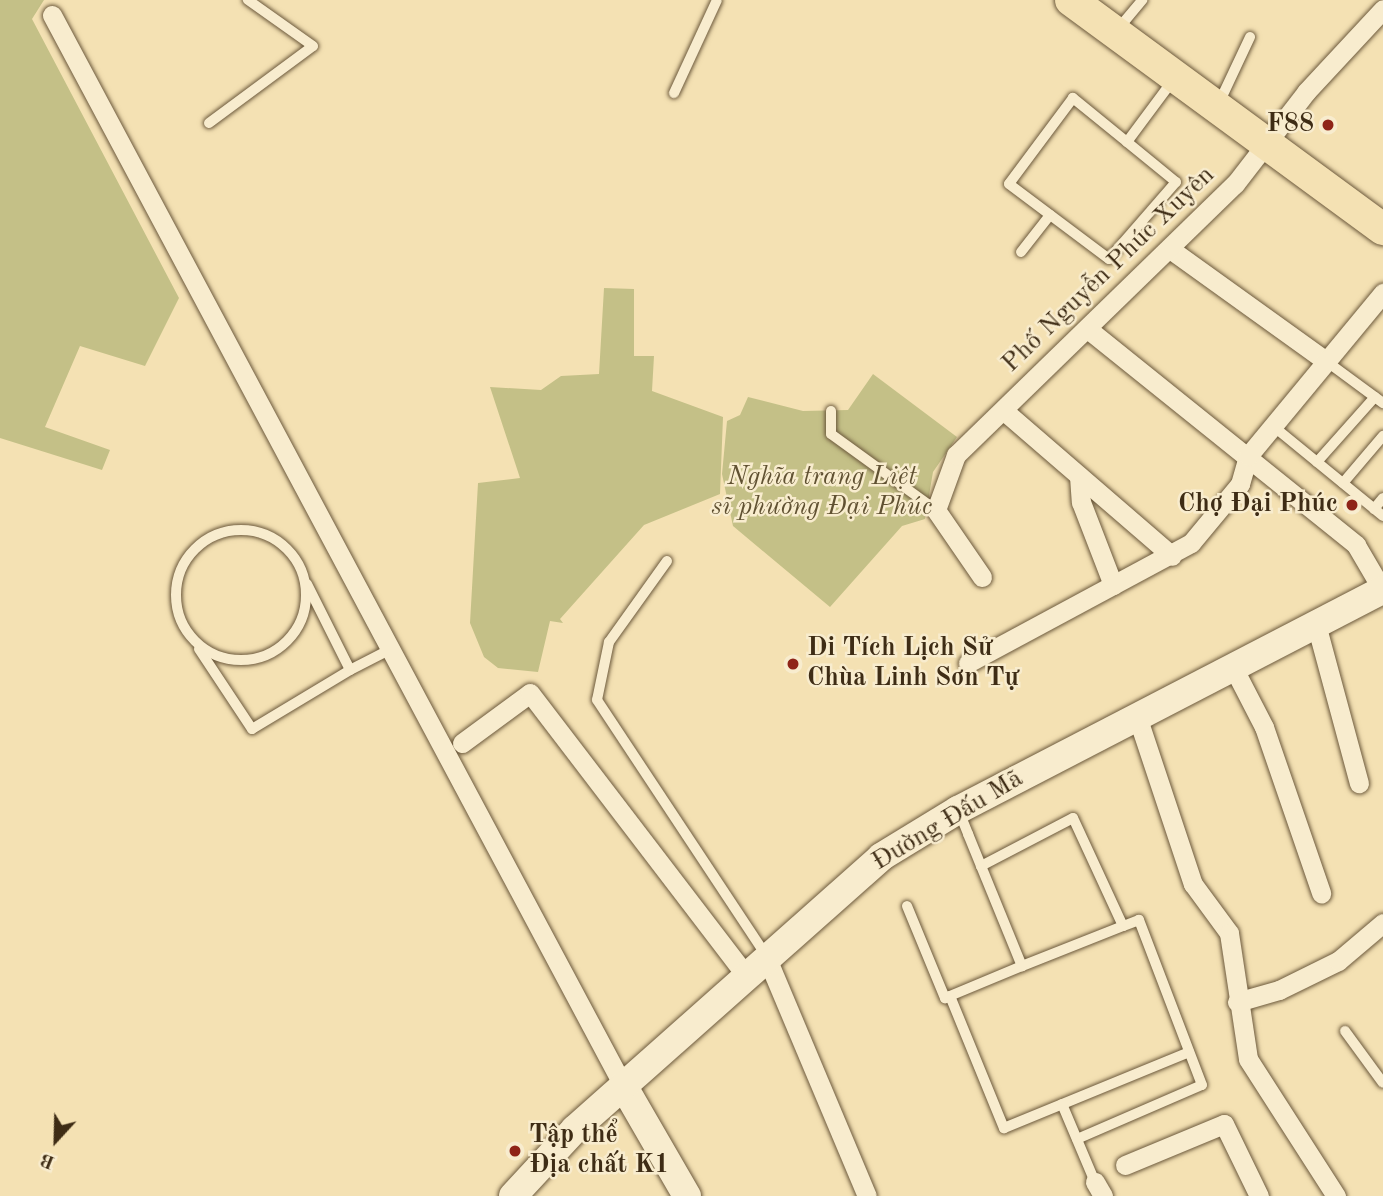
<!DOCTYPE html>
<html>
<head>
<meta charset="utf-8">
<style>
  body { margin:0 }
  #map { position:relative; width:1383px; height:1196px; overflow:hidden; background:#f4e1b3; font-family:"Old Standard TT",serif }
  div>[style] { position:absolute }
  .green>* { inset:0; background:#c4c087 }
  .roads { filter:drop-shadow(0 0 2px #6c593c) drop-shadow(0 0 2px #6c593c) }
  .lane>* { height:10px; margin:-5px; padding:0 5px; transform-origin:5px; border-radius:5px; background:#f8ecce }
  .lane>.ring { margin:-5px; padding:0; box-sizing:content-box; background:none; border:10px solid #f8ecce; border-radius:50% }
  .street>* { height:19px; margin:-9.5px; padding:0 9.5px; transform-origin:9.5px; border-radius:9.5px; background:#f8ecce }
  .secondary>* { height:28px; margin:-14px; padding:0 14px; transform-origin:14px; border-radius:14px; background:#f8ecce }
  .primary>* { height:32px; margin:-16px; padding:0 16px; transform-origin:16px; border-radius:16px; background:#f4e1b3 }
  .dots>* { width:19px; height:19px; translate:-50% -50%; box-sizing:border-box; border:4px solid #f8ecce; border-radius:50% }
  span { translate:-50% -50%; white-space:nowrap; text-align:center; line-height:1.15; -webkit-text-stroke:5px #f8ecce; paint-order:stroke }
  .poi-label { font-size:26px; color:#3e2c15; font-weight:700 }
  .right { translate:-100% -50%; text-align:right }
  .left { translate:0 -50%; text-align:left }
  .street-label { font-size:26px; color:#3e2c15 }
  .park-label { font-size:26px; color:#605132; font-style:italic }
  .north { position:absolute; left:21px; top:1105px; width:70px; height:70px; -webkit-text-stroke:5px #f8ecce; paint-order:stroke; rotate:202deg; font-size:19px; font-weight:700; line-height:28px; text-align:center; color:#3e2c15 }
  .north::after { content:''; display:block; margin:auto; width:24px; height:32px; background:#3e2c15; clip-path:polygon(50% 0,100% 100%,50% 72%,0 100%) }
</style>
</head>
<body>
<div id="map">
  <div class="green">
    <i style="clip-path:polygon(0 0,44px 0,32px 19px,179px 298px,145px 366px,80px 346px,45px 427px,110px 450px,102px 470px,0 438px)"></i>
    <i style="clip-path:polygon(604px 288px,634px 289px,634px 356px,654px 356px,652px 391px,723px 417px,720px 494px,644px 525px,560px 619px,563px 623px,550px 621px,538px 672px,498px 668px,484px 657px,470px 623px,478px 483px,520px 478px,490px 387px,541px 390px,561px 376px,599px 374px)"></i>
    <i style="clip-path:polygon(873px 374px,957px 437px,933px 472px,925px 519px,902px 526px,830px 607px,733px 526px,722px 474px,727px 421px,740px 415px,748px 397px,803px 411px,848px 410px)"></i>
  </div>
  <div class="roads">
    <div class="lane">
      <i style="left:1118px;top:29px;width:38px;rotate:-50deg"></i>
      <i style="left:674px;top:93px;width:102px;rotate:-65.2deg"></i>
      <i style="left:1219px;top:103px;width:73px;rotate:-64.8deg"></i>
      <i style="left:209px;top:123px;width:129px;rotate:-36.5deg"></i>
      <i style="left:313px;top:46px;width:80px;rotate:-144.7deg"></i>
      <i style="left:1127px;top:142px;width:70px;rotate:-140.8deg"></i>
      <i style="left:1073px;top:98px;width:107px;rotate:126.7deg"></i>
      <i style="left:1009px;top:184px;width:125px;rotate:36.9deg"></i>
      <i style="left:1109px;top:259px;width:102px;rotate:-49deg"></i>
      <i style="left:1176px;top:182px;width:63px;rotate:-140.8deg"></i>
      <i style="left:1127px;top:142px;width:77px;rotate:-53.4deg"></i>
      <i style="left:1021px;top:252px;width:47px;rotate:-51.9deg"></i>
      <i style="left:1326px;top:361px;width:71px;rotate:36.4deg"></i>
      <i style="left:831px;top:411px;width:23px;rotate:90deg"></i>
      <i style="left:831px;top:434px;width:130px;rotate:35.9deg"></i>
      <i style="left:1273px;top:426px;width:142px;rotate:39.3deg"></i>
      <i style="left:1317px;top:462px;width:87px;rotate:-48.3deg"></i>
      <i style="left:1343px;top:483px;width:62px;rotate:-49.6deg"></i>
      <i style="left:1374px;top:509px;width:14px;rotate:-51deg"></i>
      <i class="ring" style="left:176px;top:530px;width:120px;height:120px"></i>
      <i style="left:667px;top:561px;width:100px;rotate:125.6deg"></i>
      <i style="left:609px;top:642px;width:59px;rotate:101.7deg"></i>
      <i style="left:597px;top:700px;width:306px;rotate:56.5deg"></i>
      <i style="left:307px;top:584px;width:96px;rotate:63.4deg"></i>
      <i style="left:350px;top:670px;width:46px;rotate:-27.1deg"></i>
      <i style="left:199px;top:649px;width:96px;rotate:56.5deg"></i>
      <i style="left:252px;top:729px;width:114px;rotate:-31deg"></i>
      <i style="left:960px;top:814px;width:22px;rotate:68deg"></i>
      <i style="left:968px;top:834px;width:143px;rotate:67.8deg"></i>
      <i style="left:1022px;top:966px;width:109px;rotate:-21.6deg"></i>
      <i style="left:1123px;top:926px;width:119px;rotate:-114.8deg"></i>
      <i style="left:1073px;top:818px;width:104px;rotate:152.4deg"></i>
      <i style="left:907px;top:906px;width:100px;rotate:67.6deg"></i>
      <i style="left:945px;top:998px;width:83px;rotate:-22.6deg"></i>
      <i style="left:950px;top:996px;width:143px;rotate:67.8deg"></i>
      <i style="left:1004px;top:1128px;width:200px;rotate:-22.3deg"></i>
      <i style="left:1345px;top:1031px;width:64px;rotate:53.8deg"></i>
      <i style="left:1062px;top:1104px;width:85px;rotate:67.1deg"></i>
      <i style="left:1077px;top:1139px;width:136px;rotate:-23.4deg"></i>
      <i style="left:1202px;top:1085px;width:177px;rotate:-110.9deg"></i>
      <i style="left:1139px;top:920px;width:17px;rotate:159deg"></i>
    </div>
    <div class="street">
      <i style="left:52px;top:15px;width:1215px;rotate:61.92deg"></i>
      <i style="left:1170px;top:249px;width:192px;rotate:35.7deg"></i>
      <i style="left:1089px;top:330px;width:343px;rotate:38.8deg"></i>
      <i style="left:1356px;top:545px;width:53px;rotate:59.6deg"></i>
      <i style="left:1003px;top:410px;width:223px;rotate:40.8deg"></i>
      <i style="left:1079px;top:476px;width:26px;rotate:86deg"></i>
      <i style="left:1081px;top:502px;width:89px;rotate:68.9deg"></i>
      <i style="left:982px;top:577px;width:81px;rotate:-124.5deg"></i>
      <i style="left:936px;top:510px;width:59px;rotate:-70deg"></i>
      <i style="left:956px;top:455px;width:389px;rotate:-44.2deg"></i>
      <i style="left:1235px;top:184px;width:116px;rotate:-52.3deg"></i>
      <i style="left:1306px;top:92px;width:113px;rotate:-47.1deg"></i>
      <i style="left:1316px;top:624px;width:165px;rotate:74.9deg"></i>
      <i style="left:968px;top:663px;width:253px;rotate:-28.3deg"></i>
      <i style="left:1191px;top:543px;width:77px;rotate:-50.3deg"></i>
      <i style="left:1240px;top:484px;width:29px;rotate:-74deg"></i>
      <i style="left:1248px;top:456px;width:212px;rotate:-50.4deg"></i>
      <i style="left:1233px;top:667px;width:68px;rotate:62.7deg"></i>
      <i style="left:1264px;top:727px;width:176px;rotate:71deg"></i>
      <i style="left:1137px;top:716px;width:177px;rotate:71.6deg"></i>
      <i style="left:1193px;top:884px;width:61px;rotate:53.7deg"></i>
      <i style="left:1229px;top:933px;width:127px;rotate:81.4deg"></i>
      <i style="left:1248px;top:1059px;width:163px;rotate:57.3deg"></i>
      <i style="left:462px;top:743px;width:84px;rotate:-36.3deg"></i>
      <i style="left:530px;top:693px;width:356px;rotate:52.6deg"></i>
      <i style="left:766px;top:956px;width:260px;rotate:67.2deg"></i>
      <i style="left:1237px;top:1002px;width:44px;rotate:-15.9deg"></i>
      <i style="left:1279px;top:990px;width:66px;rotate:-26.2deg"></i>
      <i style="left:1338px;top:961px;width:59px;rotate:-40.2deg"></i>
      <i style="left:1125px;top:1165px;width:107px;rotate:-22.5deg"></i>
      <i style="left:1224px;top:1124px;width:80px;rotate:64.1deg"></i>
      <i style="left:1095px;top:1182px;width:16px;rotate:60deg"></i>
    </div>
    <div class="secondary">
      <i style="left:624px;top:1087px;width:126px;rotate:60deg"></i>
      <i style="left:513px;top:1196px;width:91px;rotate:-47.2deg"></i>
      <i style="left:575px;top:1129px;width:409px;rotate:-41.6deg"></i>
      <i style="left:881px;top:857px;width:90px;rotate:-31.4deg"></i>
      <i style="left:958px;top:810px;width:479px;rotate:-27.4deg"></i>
    </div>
    <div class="primary">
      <i style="left:1071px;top:0;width:387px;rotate:36.3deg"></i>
    </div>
  </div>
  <div class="dots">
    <i style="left:1328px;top:125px;background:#8f2418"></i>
    <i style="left:1352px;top:505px;background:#8f2418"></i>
    <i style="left:793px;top:664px;background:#8f2418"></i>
    <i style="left:515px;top:1151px;background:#8f2418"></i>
  </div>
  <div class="poi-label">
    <span class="right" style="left:1314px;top:125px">F88</span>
    <span class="right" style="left:1338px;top:505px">Chợ Đại Phúc</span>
    <span class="left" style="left:807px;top:664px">Di Tích Lịch Sử<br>Chùa Linh Sơn Tự</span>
    <span class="left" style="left:529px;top:1151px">Tập thể<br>Địa chất K1</span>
  </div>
  <div class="street-label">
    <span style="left:1109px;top:270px;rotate:-44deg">Phố Nguyễn Phúc Xuyên</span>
    <span style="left:948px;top:821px;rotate:-31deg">Đường Đấu Mã</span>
  </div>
  <div class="park-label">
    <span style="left:822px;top:493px">Nghĩa trang Liệt<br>sĩ phường Đại Phúc</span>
  </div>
  <div class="north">B</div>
</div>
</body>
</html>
